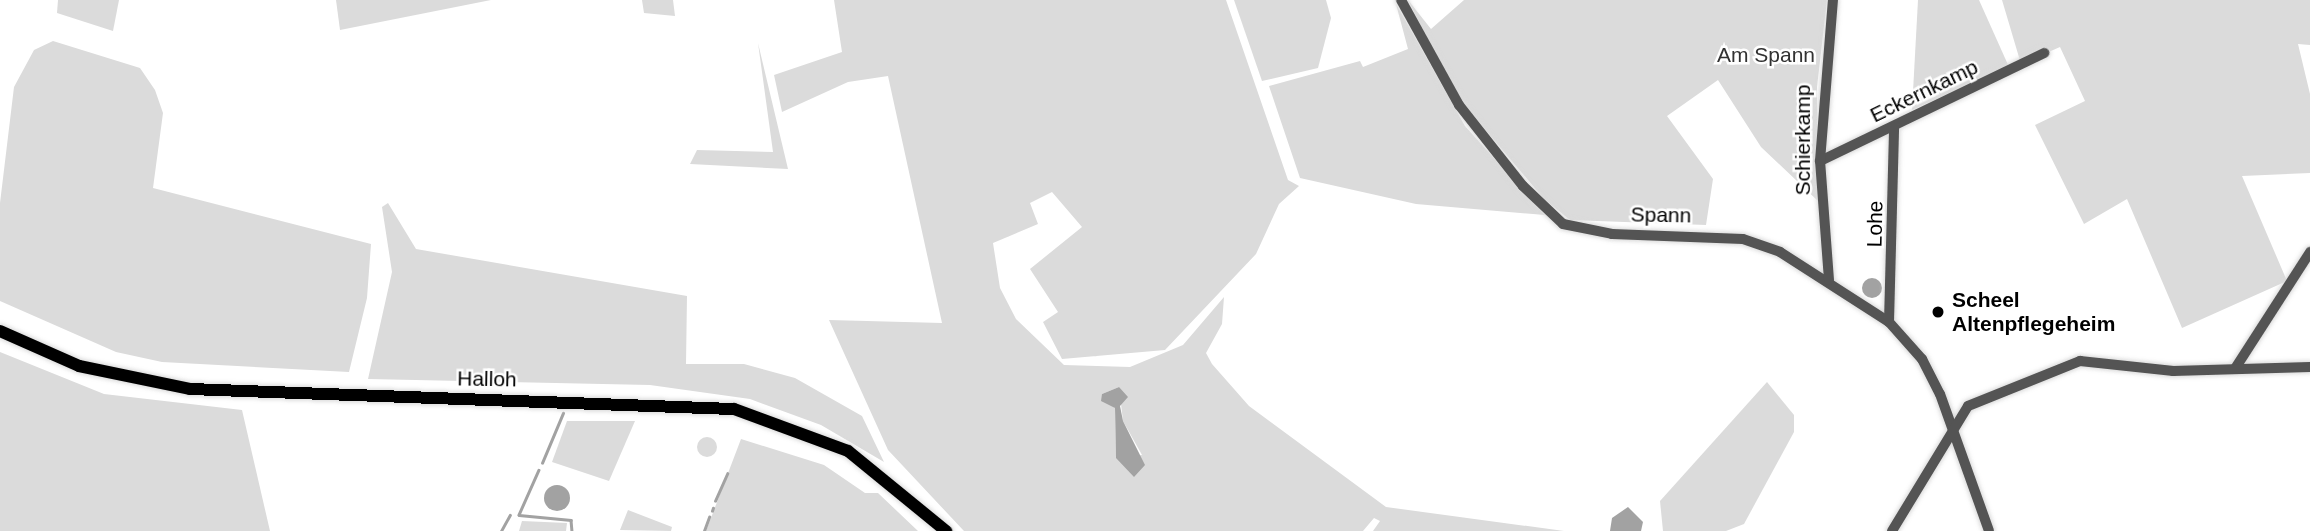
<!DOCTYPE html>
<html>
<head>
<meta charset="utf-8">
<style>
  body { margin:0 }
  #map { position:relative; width:2310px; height:531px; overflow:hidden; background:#fff; font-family:Arial,sans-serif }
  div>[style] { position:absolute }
  .green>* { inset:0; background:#dbdbdb }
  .round { border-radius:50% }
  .water>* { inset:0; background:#a2a2a2 }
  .stream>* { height:2.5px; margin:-1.25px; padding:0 1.25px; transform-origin:1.25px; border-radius:1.25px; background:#a2a2a2 }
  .roads { filter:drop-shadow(0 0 2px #dbdbdb) drop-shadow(0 0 2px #dbdbdb) }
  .minor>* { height:10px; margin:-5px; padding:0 5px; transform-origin:5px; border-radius:5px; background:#545454 }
  .major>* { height:12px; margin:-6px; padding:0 6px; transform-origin:6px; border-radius:6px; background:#000 }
  .dots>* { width:19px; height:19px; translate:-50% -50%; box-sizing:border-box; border:4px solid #fff; border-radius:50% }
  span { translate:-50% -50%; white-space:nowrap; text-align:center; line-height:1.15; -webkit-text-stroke:5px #fff; paint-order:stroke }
  .park-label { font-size:21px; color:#323232 }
  .street-label { font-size:21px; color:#000 }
  .poi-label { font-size:21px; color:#000; font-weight:700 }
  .left { translate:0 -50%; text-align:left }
</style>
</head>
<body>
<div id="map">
  <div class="green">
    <i style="clip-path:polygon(58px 0,119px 0,113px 31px,57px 13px)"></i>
    <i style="clip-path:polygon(336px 0,491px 0,340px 30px)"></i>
    <i style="clip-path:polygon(642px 0,673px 0,675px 16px,644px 13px)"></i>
    <i style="clip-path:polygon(evenodd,834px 0,1226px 0,1288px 180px,1299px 186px,1279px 204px,1256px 254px,1165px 350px,1062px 359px,1043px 322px,1058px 312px,1030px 269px,1082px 227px,1052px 192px,1030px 203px,1038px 224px,993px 243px,1000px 288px,1016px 319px,1064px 365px,1130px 367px,1183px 345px,1224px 297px,1222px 324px,1206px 353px,1212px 364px,1249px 406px,1386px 507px,1564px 531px,1373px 531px,1380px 521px,1374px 518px,1363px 531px,964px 531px,888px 450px,829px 320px,942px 323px,888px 76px,848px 82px,782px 112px,774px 75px,842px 52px,834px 0,1119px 387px,1123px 421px,1142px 455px,1116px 458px,1115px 408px,1102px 394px,1119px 387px)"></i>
    <i style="clip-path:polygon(1234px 0,1326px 0,1331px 18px,1318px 68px,1262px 81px)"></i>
    <i style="clip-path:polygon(1408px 0,1431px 29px,1464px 0,1827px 0,1817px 87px,1818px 201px,1761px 147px,1718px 80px,1667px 116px,1713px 179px,1706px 225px,1570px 220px,1544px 199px,1456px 95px)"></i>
    <i style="clip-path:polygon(1918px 0,1979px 0,2009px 67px,1912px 110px)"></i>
    <i style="clip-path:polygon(2002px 0,2310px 0,2310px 45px,2298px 44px,2310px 94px,2310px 173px,2242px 176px,2287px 281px,2182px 328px,2127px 199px,2084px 224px,2035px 125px,2085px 101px,2060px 47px,2021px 64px)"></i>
    <i style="clip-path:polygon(1396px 4px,1465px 126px,1545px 215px,1416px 204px,1300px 178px,1269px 86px,1360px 61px,1363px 67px,1408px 49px)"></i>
    <i style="clip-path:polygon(53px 41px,140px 68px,155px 90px,163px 113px,153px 188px,371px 244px,367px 298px,349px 372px,162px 362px,116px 352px,0 301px,0 203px,14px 87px,34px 50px)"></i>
    <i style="clip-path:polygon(758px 43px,788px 169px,690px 164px,697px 150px,773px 152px)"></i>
    <i style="clip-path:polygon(388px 203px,416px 249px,687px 296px,686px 364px,744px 364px,795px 378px,862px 416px,884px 462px,821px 425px,750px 399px,650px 385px,368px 379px,392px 272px,382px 207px)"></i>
    <i style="clip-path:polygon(0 352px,104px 394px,242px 410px,270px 531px,0 531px)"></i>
    <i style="clip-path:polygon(1767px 382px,1794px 415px,1794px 432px,1744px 524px,1726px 531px,1663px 531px,1660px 501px)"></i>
    <i style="clip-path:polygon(567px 421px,635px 421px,609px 481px,552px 462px)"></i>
    <i class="round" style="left:697px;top:437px;width:20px;height:20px"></i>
    <i style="clip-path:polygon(741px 439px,824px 465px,865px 493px,878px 493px,918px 531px,706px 531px)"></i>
    <i style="clip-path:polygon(628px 510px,672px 527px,671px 531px,620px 530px)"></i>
    <i style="clip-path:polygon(522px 521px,567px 523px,566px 531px,519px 531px)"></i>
  </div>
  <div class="water">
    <i class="round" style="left:1862px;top:278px;width:20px;height:20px"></i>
    <i style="clip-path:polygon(1119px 387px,1128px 397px,1120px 406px,1123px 421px,1145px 465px,1134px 477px,1116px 458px,1115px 408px,1101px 401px,1102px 394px)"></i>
    <i class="round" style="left:544px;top:485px;width:26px;height:26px"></i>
    <i style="clip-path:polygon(1628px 507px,1643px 522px,1641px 531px,1610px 531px,1612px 518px)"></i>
  </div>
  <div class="stream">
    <i style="left:542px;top:463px;width:54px;rotate:-67.2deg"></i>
    <i style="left:539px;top:470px;width:49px;rotate:114deg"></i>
    <i style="left:519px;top:515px;width:52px;rotate:5.5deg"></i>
    <i style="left:571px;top:520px;width:11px;rotate:85deg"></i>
    <i style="left:715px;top:501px;width:30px;rotate:-66deg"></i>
    <i style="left:712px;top:511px;width:3px;rotate:-72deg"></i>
    <i style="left:501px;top:531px;width:18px;rotate:-61deg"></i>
    <i style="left:704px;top:531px;width:15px;rotate:-70deg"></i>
  </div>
  <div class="roads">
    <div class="minor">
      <i style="left:1401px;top:0;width:120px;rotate:61.1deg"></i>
      <i style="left:1459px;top:105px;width:103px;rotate:51.7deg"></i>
      <i style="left:1523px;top:186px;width:55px;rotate:43.5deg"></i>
      <i style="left:1563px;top:224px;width:50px;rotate:11.5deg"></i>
      <i style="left:1612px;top:234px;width:131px;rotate:2.2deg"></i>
      <i style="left:1743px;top:239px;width:39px;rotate:19deg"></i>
      <i style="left:1780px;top:252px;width:130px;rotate:32.7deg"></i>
      <i style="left:1889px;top:322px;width:50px;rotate:48.3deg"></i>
      <i style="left:1922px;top:359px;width:39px;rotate:63deg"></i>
      <i style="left:1940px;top:394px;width:145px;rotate:70.3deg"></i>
      <i style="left:1820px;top:161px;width:249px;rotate:-25.7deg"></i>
      <i style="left:1829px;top:280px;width:119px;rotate:-94.3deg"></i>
      <i style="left:1820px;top:161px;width:162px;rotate:-85.4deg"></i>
      <i style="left:1889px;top:322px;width:195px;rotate:-88.5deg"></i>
      <i style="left:2236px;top:367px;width:137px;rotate:-57.2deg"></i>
      <i style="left:1892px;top:531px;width:146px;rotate:-58.7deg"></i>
      <i style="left:1968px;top:406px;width:121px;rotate:-21.9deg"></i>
      <i style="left:2080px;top:361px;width:94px;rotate:6.1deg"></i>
      <i style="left:2173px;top:371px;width:137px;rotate:-1.7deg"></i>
    </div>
    <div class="major">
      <i style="left:0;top:331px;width:86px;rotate:23.9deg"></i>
      <i style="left:79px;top:366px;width:113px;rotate:11.7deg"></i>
      <i style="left:190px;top:389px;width:544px;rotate:2.11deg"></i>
      <i style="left:734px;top:409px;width:121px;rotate:20.2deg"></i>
      <i style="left:848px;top:451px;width:127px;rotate:39.2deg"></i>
    </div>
  </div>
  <div class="dots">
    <i style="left:1938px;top:312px;background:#000"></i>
  </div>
  <div class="park-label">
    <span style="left:1766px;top:55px">Am Spann</span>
  </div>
  <div class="street-label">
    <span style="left:1924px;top:91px;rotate:-26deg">Eckernkamp</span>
    <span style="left:1803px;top:140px;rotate:-90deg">Schierkamp</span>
    <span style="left:1661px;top:215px;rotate:1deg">Spann</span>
    <span style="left:1875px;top:224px;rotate:-89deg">Lohe</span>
    <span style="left:487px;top:379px;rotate:1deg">Halloh</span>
  </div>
  <div class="poi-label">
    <span class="left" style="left:1952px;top:312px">Scheel<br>Altenpflegeheim</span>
  </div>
</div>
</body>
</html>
